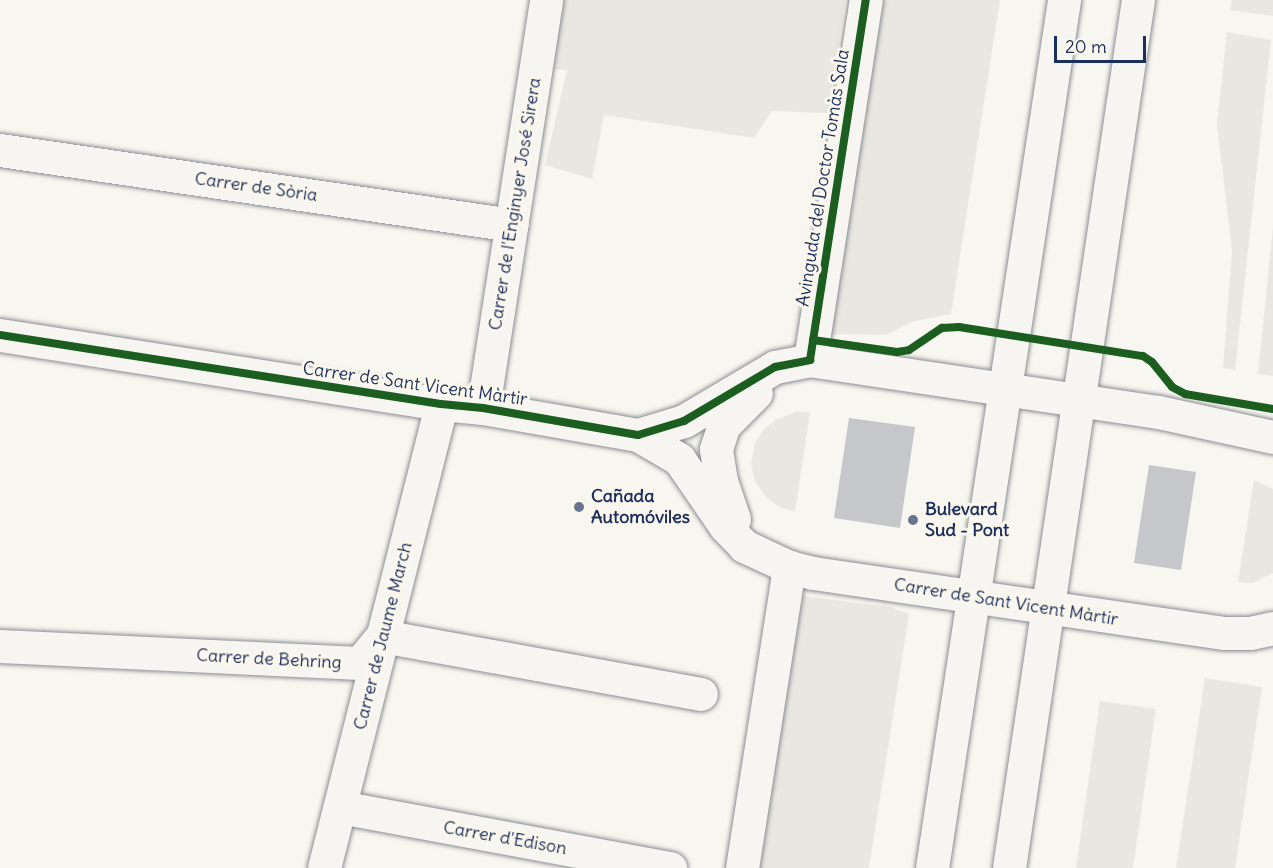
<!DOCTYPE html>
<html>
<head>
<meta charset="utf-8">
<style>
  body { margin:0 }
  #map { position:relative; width:1273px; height:868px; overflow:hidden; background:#f8f6f0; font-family:Delius,sans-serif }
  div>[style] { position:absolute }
  .green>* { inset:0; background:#e8e7e2 }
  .water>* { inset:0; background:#c5c7cb }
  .roads { filter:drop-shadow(0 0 2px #8b8e94) drop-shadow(0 0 2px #8b8e94) }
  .street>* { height:33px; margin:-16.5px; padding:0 16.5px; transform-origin:16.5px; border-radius:16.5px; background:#f6f5f1 }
  .primary>* { height:33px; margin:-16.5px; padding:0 16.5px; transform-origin:16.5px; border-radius:16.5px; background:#f6f5f1 }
  .cycleway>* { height:8px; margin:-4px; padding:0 4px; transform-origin:4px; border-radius:4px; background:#1b5e20 }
  .dots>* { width:16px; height:16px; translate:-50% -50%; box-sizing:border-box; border:3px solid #fbf7ec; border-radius:50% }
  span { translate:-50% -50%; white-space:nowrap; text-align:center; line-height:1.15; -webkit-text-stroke:6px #fbf7ec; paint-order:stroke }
  .street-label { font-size:18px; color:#1b2f5e }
  .poi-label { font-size:18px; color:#1b2f5e; font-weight:700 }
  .left { translate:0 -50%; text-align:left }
  .scale { position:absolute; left:1054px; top:36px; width:92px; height:27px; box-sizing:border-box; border:3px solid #1b2f5e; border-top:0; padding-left:8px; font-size:18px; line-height:21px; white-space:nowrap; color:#1b2f5e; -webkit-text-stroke:4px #fbf7ec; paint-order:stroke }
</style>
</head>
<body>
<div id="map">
  <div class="green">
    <i style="clip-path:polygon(556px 0,845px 0,828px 113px,772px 111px,754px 138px,604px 115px,592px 179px,545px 165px,567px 70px,546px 69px)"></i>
    <i style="clip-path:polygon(876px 0,1000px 0,951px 314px,911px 322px,886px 335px,824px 334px)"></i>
    <i style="clip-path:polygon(1232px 0,1273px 0,1273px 16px,1230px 10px)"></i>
    <i style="clip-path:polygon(1227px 32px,1271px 40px,1235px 370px,1223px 368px,1232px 251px,1217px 124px)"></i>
    <i style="clip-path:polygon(1273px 227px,1273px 376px,1258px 374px)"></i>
    <i style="clip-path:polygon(795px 412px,810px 412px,795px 512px,779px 507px,768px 499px,755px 482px,751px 464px,755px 444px,763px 430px,775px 420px)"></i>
    <i style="clip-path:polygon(1254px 480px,1273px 489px,1273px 573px,1253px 583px,1238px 582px)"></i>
    <i style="clip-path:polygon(795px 595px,890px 607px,909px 614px,869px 868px,751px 868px)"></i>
    <i style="clip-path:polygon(1205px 678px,1262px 687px,1235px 868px,1176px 868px)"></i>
    <i style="clip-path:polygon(1100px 701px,1156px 709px,1133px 868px,1076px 868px)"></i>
  </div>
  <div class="water">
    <i style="clip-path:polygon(849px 418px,915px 427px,900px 528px,834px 518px)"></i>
    <i style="clip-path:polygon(1149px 465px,1196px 472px,1181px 570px,1134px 563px)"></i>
  </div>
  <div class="roads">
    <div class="street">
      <i style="left:0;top:150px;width:517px;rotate:8.33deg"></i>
      <i style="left:810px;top:360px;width:364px;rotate:-81.2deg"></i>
      <i style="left:483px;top:408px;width:413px;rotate:-81.2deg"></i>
      <i style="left:0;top:646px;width:360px;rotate:2.7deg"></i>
      <i style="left:360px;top:663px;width:35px;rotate:-51deg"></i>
      <i style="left:382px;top:636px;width:324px;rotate:10.3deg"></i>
      <i style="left:340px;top:807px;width:336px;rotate:10.5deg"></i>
      <i style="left:324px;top:868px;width:479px;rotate:-75.8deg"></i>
      <i style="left:742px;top:868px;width:305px;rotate:-81.1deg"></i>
    </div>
    <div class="primary">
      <i style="left:0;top:335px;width:446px;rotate:8.9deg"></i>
      <i style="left:441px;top:404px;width:42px;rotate:5.4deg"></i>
      <i style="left:483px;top:408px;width:157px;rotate:9.9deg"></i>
      <i style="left:638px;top:435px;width:48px;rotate:30.3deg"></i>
      <i style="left:679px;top:459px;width:81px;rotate:55.5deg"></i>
      <i style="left:725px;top:526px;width:28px;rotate:46deg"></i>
      <i style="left:744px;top:546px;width:50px;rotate:25deg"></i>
      <i style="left:789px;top:567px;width:25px;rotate:14deg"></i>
      <i style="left:813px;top:573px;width:416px;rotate:8.3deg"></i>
      <i style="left:1225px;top:633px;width:25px"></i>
      <i style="left:1250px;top:633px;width:24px;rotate:-12deg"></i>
      <i style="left:638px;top:435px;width:48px;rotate:-16.9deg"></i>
      <i style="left:684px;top:421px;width:106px;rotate:-30.7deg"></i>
      <i style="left:775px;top:367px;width:36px;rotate:-11deg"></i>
      <i style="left:810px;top:360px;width:352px;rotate:8.5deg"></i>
      <i style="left:1158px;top:412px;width:118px;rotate:12.3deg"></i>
      <i style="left:734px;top:519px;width:40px;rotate:-108.9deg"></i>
      <i style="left:721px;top:481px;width:32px;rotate:-99deg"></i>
      <i style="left:716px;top:449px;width:25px;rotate:-72deg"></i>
      <i style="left:724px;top:425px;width:45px;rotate:-45deg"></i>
      <i style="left:932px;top:868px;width:878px;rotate:-81.35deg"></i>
      <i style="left:1009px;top:868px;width:878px;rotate:-81.55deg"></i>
    </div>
  </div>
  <div class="cycleway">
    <i style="left:0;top:335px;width:446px;rotate:8.9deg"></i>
    <i style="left:441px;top:404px;width:42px;rotate:5.4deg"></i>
    <i style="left:483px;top:408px;width:157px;rotate:9.9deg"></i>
    <i style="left:638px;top:435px;width:48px;rotate:-16.9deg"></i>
    <i style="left:684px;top:421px;width:106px;rotate:-30.7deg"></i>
    <i style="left:775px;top:367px;width:36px;rotate:-11deg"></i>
    <i style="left:810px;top:360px;width:364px;rotate:-81.2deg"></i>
    <i style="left:813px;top:340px;width:85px;rotate:8.1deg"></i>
    <i style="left:897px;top:352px;width:12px;rotate:-9deg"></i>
    <i style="left:909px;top:350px;width:40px;rotate:-34deg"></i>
    <i style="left:942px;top:328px;width:17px;rotate:-3deg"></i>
    <i style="left:959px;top:327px;width:186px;rotate:9deg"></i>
    <i style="left:1143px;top:356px;width:11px;rotate:34deg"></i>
    <i style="left:1152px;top:362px;width:32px;rotate:51deg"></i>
    <i style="left:1172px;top:387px;width:15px;rotate:28deg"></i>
    <i style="left:1185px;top:394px;width:89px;rotate:9.7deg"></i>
  </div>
  <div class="dots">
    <i style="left:579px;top:507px;background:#687591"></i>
    <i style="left:913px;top:520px;background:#687591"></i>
  </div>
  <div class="street-label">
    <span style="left:823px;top:178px;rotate:-81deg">Avinguda del Doctor Tomàs Sala</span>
    <span style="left:256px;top:187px;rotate:8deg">Carrer de Sòria</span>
    <span style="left:515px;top:204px;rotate:-81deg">Carrer de l'Enginyer José Sirera</span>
    <span style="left:415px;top:384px;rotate:8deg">Carrer de Sant Vicent Màrtir</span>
    <span style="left:1006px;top:602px;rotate:9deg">Carrer de Sant Vicent Màrtir</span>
    <span style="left:383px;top:636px;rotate:-76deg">Carrer de Jaume March</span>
    <span style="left:269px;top:659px;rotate:3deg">Carrer de Behring</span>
    <span style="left:505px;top:838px;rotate:10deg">Carrer d'Edison</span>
  </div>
  <div class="poi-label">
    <span class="left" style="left:591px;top:507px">Cañada<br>Automóviles</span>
    <span class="left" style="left:925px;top:520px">Bulevard<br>Sud - Pont</span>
  </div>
  <div class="scale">20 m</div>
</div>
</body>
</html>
